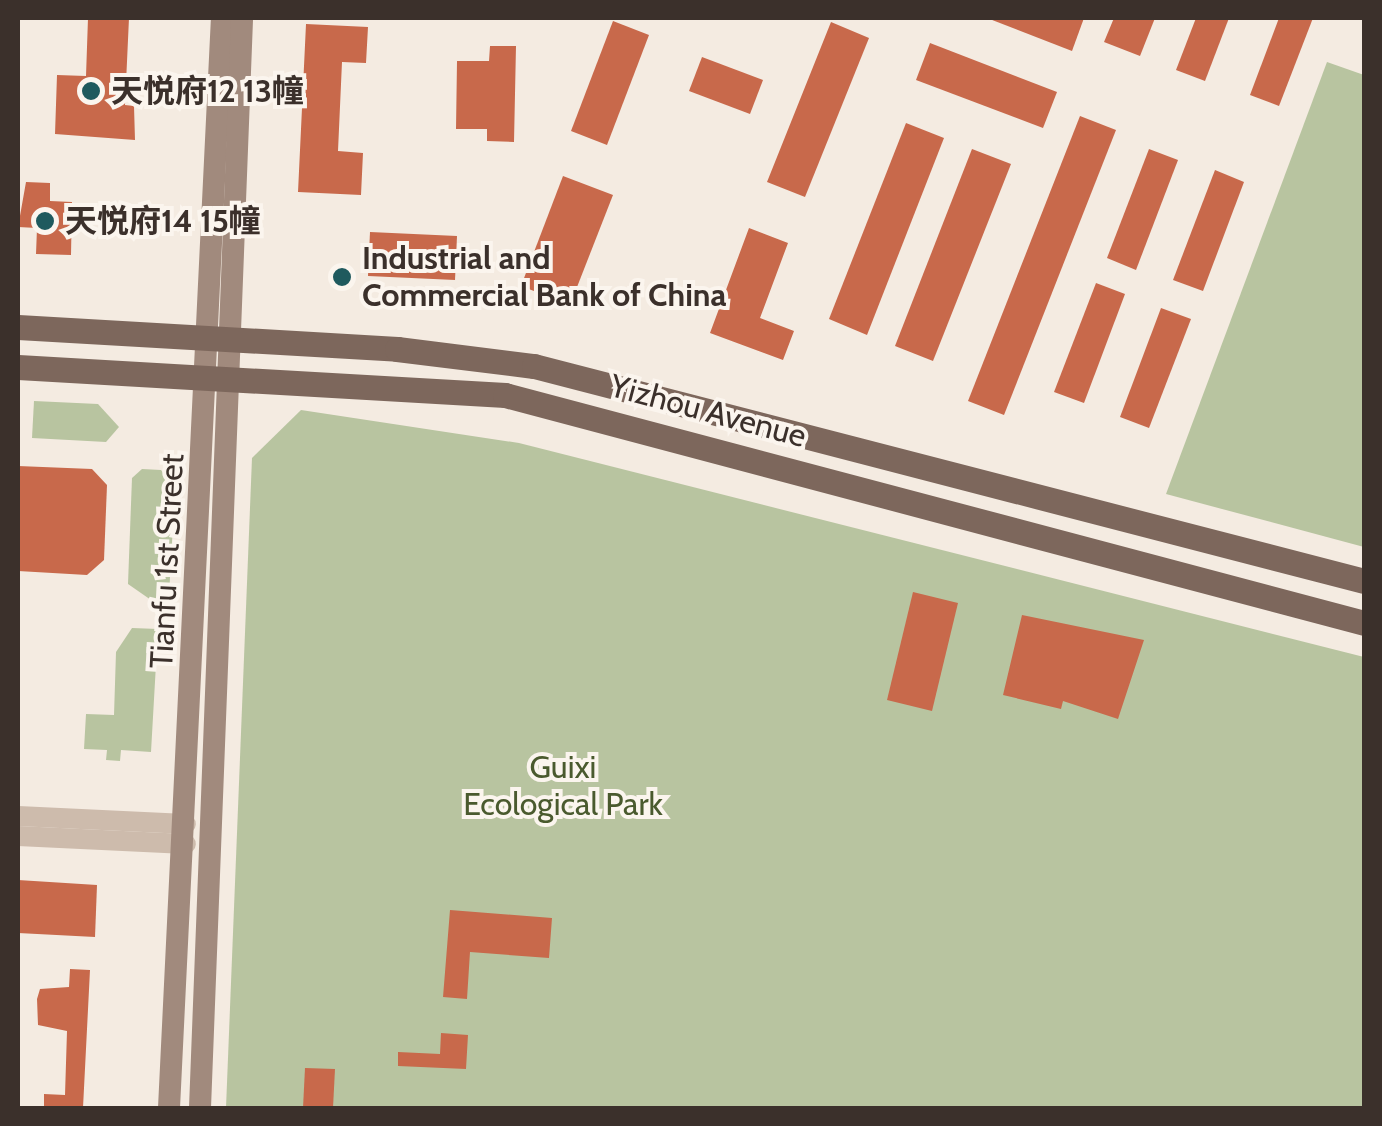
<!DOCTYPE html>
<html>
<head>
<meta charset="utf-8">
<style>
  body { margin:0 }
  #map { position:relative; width:1382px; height:1126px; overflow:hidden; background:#f4ebe1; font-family:Cabin,"Noto Sans SC",sans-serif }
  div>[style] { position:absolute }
  .green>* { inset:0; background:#b8c4a0 }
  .building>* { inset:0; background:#c8694b }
  .tertiary>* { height:20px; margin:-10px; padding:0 10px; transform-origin:10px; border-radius:10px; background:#cdbbac }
  .secondary>* { height:22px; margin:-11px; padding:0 11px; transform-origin:11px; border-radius:11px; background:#a18a7d }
  .primary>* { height:25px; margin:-12.5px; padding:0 12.5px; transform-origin:12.5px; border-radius:12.5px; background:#7d675c }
  .dots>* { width:28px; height:28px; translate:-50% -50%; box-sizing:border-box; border:5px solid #fbf5ee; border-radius:50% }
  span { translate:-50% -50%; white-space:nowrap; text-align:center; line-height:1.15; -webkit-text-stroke:8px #fbf5ee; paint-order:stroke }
  .poi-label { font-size:32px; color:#3b302b; font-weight:700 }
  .left { translate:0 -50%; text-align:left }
  .street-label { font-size:32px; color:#3b302b }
  .park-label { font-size:32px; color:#4a5a2e }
  .frame { position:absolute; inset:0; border:20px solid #3b302b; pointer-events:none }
</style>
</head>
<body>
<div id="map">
  <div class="green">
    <i style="clip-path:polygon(1327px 62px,1364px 75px,1364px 547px,1166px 494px)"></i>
    <i style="clip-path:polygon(34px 401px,98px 404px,119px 427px,106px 442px,32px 438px)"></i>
    <i style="clip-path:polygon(301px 410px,519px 443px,1364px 657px,1364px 1108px,226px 1108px,252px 458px)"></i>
    <i style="clip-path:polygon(142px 469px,161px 470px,175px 489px,169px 595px,151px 600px,128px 584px,132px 478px)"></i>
    <i style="clip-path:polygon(132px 628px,158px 629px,151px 752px,121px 750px,120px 761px,106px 760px,107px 750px,84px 749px,86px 714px,114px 715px,116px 652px)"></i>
  </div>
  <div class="building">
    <i style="clip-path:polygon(88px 18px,129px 18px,125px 105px,134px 106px,135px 140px,55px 134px,57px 75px,86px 76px)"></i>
    <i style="clip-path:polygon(987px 18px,1084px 18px,1072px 51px)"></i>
    <i style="clip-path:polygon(1114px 18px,1155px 18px,1140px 56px,1104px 42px)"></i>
    <i style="clip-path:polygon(1196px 18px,1229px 18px,1205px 81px,1176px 70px)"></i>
    <i style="clip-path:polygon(1279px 18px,1313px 18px,1279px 106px,1250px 95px)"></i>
    <i style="clip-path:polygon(613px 21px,649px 35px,607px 145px,571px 131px)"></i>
    <i style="clip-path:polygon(831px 22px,869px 38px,805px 197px,767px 182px)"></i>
    <i style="clip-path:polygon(306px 24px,368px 27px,366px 63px,342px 62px,338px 151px,363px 153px,361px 195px,298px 192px)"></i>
    <i style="clip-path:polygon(930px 43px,1057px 92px,1043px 128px,916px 80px)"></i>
    <i style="clip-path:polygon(490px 46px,516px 46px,514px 142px,487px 141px,487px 129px,456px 129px,457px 61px,489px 61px)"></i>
    <i style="clip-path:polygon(702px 57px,763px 80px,750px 114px,689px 91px)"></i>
    <i style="clip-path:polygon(1080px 116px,1116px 130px,1004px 415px,968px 401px)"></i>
    <i style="clip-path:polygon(906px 123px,944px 138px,867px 335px,829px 319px)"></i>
    <i style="clip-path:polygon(972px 149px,1011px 164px,933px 361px,895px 346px)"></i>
    <i style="clip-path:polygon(1149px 149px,1178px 160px,1136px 270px,1107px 258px)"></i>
    <i style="clip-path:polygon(1215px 170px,1244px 182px,1203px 291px,1173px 280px)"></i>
    <i style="clip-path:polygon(563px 176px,613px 195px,570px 305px,521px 286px)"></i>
    <i style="clip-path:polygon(26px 182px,50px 183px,50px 201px,72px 202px,71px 255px,36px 254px,37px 228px,18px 227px)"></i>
    <i style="clip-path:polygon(749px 228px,788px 243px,760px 318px,794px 331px,783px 360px,710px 333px)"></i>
    <i style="clip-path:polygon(370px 232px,457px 236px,455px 280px,368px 276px)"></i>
    <i style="clip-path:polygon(1096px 283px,1125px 294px,1084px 403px,1054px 392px)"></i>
    <i style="clip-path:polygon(1161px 308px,1191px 319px,1149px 428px,1120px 417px)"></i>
    <i style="clip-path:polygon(18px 466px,92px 469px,107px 485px,104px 560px,87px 575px,18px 571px)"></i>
    <i style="clip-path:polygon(913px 592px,958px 603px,932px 711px,887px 700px)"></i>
    <i style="clip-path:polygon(1022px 615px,1144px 640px,1118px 719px,1063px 701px,1061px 709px,1003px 695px)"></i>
    <i style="clip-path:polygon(18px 880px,97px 885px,95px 937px,18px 933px)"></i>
    <i style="clip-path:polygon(450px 910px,552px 918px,549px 958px,470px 952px,467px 999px,443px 997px)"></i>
    <i style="clip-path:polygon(70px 969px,90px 970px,83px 1108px,44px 1108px,44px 1094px,65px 1095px,67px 1031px,38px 1025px,37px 999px,40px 989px,69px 987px)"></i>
    <i style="clip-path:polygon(441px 1033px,468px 1035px,466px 1069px,398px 1066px,398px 1052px,440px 1054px)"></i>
    <i style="clip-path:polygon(305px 1068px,335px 1069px,333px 1108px,303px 1108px)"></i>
  </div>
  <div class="tertiary">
    <i style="left:18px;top:816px;width:168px;rotate:2.7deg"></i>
    <i style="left:18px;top:836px;width:168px;rotate:2.7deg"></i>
  </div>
  <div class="secondary">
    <i style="left:169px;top:1108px;width:1091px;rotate:-87.22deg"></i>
    <i style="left:200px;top:1108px;width:1091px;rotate:-87.79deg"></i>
  </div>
  <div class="primary">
    <i style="left:18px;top:327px;width:380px;rotate:3.3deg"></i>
    <i style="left:397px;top:349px;width:138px;rotate:7.1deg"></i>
    <i style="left:534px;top:366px;width:857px;rotate:14.52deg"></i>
    <i style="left:18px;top:367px;width:488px;rotate:3.3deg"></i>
    <i style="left:505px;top:395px;width:889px;rotate:14.86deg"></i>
  </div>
  <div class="dots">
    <i style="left:91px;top:91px;background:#1f5a5e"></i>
    <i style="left:45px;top:221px;background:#1f5a5e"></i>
    <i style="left:342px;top:277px;background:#1f5a5e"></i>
  </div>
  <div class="poi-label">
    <span class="left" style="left:111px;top:91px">天悦府12 13幢</span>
    <span class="left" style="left:65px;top:221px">天悦府14 15幢</span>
    <span class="left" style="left:362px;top:277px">Industrial and<br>Commercial Bank of China</span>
  </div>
  <div class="street-label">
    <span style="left:708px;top:411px;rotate:15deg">Yizhou Avenue</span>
    <span style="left:167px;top:561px;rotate:-87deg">Tianfu 1st Street</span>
  </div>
  <div class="park-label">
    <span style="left:563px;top:786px">Guixi<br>Ecological Park</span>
  </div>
  <div class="frame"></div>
</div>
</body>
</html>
